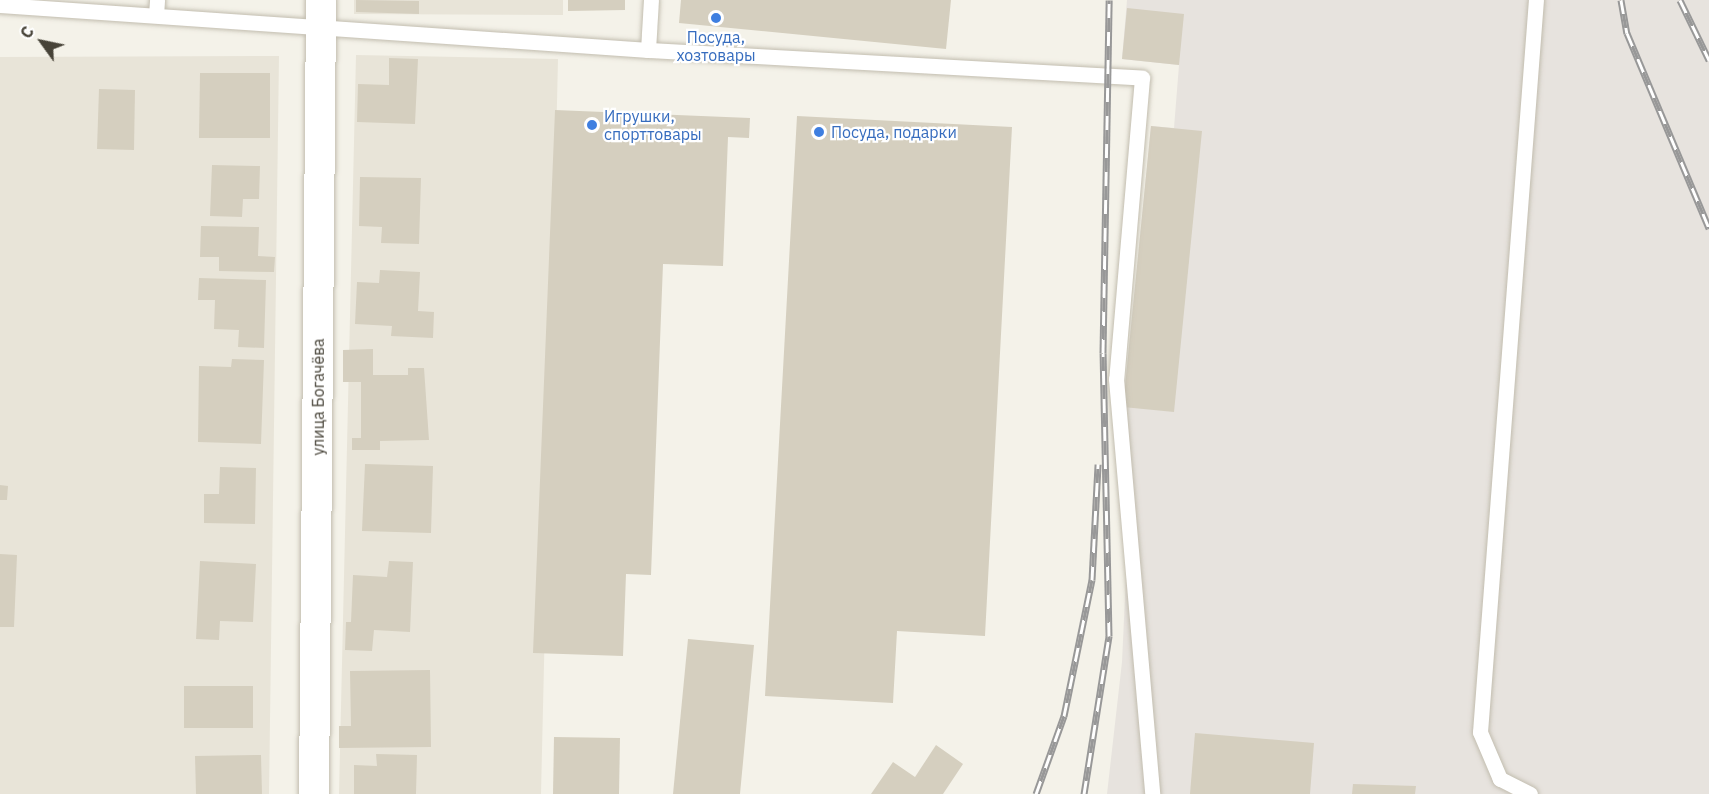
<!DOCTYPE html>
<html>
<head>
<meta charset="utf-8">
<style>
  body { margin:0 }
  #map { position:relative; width:1709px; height:794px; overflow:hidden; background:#f4f2e9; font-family:"IBM Plex Sans",sans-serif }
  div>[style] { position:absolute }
  .residential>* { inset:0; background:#e8e4d8 }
  .industrial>* { inset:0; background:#e7e3de }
  .building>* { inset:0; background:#d5cfbf }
  .roads { filter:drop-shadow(0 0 2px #c2bdaf) drop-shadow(0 0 2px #c2bdaf) }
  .service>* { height:15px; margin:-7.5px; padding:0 7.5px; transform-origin:7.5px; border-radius:7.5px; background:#fff }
  .minor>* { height:30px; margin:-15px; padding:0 15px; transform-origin:15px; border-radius:15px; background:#fff }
  .rail>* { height:7px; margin-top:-3.5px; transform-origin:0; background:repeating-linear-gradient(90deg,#fff 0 14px,#989898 0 28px); box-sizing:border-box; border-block:2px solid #989898 }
  .dots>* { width:16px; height:16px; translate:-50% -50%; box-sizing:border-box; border:3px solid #fff; border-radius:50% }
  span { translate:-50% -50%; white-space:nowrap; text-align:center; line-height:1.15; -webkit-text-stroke:4.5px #fff; paint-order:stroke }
  .shop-label { font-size:16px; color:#366cbe }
  .left { translate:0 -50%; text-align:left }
  .street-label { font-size:16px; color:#474338 }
  .north { position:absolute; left:12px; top:12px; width:60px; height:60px; -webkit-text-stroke:4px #fff; paint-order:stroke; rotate:303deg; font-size:16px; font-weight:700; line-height:24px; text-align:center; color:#474338 }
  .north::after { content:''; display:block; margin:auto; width:21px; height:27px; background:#474338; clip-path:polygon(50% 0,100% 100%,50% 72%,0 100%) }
</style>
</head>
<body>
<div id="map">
  <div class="residential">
    <i style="clip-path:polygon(354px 0,563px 0,563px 15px,354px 14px)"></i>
    <i style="clip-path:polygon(356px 55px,558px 59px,541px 794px,339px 794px)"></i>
    <i style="clip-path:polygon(279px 56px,269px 794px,0 794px,0 57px)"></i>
  </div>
  <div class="industrial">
    <i style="clip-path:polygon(1127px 0,1709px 0,1709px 794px,1107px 794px,1122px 662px,1131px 468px,1123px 407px,1151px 126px,1174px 128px,1179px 65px,1122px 59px)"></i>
  </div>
  <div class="building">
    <i style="clip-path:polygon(356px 0,419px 1px,419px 14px,356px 12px)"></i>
    <i style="clip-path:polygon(568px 0,625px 0,625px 10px,568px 11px)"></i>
    <i style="clip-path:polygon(681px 0,951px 0,946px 49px,679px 23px)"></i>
    <i style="clip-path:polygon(1127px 8px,1184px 14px,1179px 65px,1122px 59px)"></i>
    <i style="clip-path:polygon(389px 58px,418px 59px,415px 124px,357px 122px,358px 84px,389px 85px)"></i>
    <i style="clip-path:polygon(200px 73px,270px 73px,270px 138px,199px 138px)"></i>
    <i style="clip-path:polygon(99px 89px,135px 90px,134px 150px,97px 149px)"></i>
    <i style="clip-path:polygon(555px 110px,750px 118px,749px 138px,728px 137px,723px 266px,663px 264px,651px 575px,626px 574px,623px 656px,533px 653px)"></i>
    <i style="clip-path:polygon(797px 116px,1012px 127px,985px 636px,897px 631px,893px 703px,765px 696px)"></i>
    <i style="clip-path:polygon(1151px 126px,1202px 131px,1174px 412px,1123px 407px)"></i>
    <i style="clip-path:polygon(212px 165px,260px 166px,259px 199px,243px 199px,242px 217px,210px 216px)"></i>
    <i style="clip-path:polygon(360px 177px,421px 178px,419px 244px,381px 243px,382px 227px,359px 226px)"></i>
    <i style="clip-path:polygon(201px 226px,259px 227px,258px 256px,275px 257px,274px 272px,219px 271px,219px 257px,200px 257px)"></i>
    <i style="clip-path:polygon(380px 270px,420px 272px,418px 311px,434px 312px,433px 338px,391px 336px,392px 326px,355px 324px,357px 282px,379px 283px)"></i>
    <i style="clip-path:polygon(199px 278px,266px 280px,264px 348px,238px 347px,239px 330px,214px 329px,215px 300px,198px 300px)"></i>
    <i style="clip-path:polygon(373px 349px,373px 375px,408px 375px,408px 368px,424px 368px,429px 440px,380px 441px,380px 450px,352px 450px,352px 438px,361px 438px,361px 382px,343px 382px,343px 350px)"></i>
    <i style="clip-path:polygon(232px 359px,264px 360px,261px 444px,198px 442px,199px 366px,231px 367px)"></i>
    <i style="clip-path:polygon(365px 464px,433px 466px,431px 533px,362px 531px)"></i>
    <i style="clip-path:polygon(220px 467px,256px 468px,255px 524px,204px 523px,204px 494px,219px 494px)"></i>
    <i style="clip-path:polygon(0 485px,8px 486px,7px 500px,0 500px)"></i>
    <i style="clip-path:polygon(0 554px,17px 555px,14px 627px,0 627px)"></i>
    <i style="clip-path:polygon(200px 561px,256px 564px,253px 622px,220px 621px,219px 640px,196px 639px)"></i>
    <i style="clip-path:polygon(389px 561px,413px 562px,410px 632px,374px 630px,372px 651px,345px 650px,346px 622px,351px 622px,353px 575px,387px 577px)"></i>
    <i style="clip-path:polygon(688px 639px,754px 645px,740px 794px,673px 794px)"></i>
    <i style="clip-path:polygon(430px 670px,431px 747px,339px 748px,339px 726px,351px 726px,350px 671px)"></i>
    <i style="clip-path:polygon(184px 686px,253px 686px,253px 728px,184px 728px)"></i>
    <i style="clip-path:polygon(1195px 733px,1314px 743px,1310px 794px,1190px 794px)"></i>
    <i style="clip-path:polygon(554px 737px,620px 738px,619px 794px,553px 794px)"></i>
    <i style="clip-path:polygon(936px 745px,963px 764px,943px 794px,871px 794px,893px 762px,915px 777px)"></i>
    <i style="clip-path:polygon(376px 754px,417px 755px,416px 794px,354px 794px,354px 765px,377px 766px)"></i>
    <i style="clip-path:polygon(261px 755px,262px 794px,196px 794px,195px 756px)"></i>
    <i style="clip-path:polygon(1353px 784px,1416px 786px,1415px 794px,1352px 794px)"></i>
  </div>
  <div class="roads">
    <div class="service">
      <i style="left:0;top:5px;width:650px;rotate:3.97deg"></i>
      <i style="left:648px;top:50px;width:495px;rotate:3.2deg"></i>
      <i style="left:1142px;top:78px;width:302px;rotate:94.9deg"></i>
      <i style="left:1116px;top:379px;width:417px;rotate:85deg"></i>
      <i style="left:156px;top:15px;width:15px;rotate:-86deg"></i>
      <i style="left:648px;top:50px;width:50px;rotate:-86.6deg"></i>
      <i style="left:1530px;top:794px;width:34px;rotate:-153deg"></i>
      <i style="left:1500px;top:779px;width:51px;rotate:-113.1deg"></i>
      <i style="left:1480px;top:732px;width:734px;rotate:-85.63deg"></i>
    </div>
    <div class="minor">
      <i style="left:314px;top:794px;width:794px;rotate:-89.49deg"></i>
    </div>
  </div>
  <div class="rail">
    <i style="left:1621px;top:0;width:34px;rotate:80deg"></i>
    <i style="left:1627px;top:33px;width:212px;rotate:67.2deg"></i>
    <i style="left:1680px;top:0;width:67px;rotate:64.2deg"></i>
    <i style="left:1036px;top:794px;width:83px;rotate:-70.3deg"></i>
    <i style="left:1064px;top:716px;width:139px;rotate:-78.4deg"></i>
    <i style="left:1092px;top:580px;width:116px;rotate:-87deg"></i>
    <i style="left:1084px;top:794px;width:160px;rotate:-81deg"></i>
    <i style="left:1109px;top:636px;width:283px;rotate:-91.2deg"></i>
    <i style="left:1103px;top:353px;width:353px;rotate:-89deg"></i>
  </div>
  <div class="dots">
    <i style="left:716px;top:18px;background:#3f7fe0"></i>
    <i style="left:592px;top:125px;background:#3f7fe0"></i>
    <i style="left:819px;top:132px;background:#3f7fe0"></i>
  </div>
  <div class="shop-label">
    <span style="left:716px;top:46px">Посуда,<br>хозтовары</span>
    <span class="left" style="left:604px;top:125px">Игрушки,<br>спорттовары</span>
    <span class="left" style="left:831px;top:132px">Посуда, подарки</span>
  </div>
  <div class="street-label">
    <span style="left:318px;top:397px;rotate:-90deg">улица Богачёва</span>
  </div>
  <div class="north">С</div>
</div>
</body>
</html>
